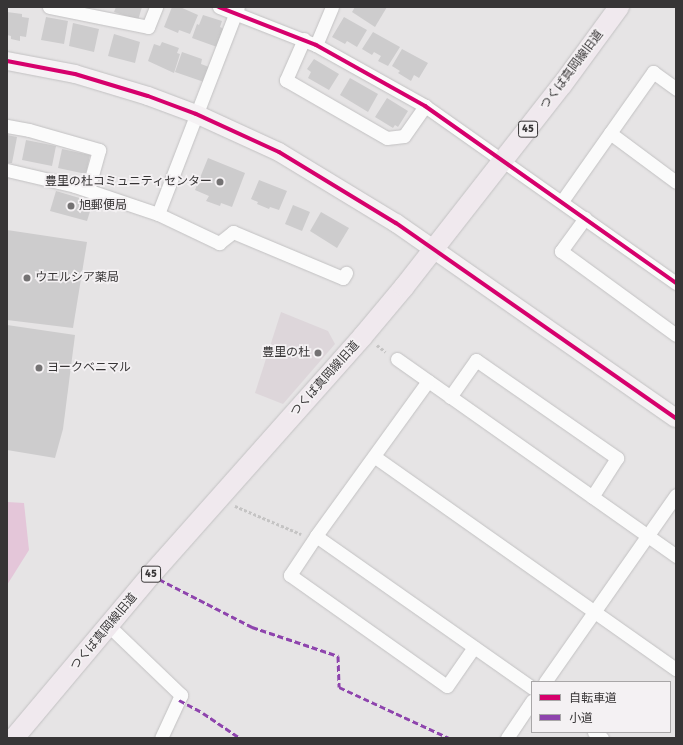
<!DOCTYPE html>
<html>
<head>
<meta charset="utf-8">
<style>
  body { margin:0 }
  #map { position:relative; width:683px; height:745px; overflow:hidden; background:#e6e4e5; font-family:Signika,"Noto Sans JP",sans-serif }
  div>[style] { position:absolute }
  .built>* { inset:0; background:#ddd6da }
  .green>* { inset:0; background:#e4c6d9 }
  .building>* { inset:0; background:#cdcccd }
  .path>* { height:2.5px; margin-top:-1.25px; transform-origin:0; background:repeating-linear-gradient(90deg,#c5c4c4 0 3px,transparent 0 5px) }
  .roads { filter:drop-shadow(0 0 1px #c2c1c2) drop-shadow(0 0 1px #c2c1c2) }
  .street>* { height:13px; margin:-6.5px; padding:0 6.5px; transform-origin:6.5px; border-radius:6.5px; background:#fbfbfb }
  .secondary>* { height:18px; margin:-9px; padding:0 9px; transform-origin:9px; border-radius:9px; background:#f5f2f4 }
  .primary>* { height:20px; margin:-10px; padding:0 10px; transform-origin:10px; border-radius:10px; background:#f0e9ee }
  .quiet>* { height:3px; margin-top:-1.5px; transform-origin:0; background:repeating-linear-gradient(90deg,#8e44ad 0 6px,transparent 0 9px) }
  .cycleway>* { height:4px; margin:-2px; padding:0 2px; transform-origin:2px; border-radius:2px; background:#d6006c }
  .dots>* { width:11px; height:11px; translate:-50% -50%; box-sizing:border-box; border:2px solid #f4f1f3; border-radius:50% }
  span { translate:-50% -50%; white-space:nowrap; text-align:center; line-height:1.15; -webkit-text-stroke:3.5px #f4f1f3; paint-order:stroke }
  .shield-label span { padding:1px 3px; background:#f4f1f3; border:1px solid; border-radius:3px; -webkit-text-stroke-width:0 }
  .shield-label { font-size:11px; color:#373536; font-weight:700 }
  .street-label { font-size:12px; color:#373536 }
  .poi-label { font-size:12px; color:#373536 }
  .right { translate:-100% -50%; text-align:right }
  .left { translate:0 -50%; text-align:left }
  .frame { position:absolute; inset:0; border:8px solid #373536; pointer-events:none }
  .legend { position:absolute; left:531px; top:681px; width:140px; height:52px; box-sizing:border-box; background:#f4f1f3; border:1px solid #a8a6a7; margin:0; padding:5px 7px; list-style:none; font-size:12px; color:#373536 }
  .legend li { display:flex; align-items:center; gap:8px; height:20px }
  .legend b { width:20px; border:1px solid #a8a6a7 }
</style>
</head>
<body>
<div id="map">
  <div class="built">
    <i style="clip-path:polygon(281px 312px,328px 331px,335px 344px,283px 404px,255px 393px)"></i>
  </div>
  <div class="green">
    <i style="clip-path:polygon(7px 502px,24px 503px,29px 550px,7px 585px)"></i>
  </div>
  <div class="building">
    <i style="clip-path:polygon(116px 7px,142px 7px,138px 20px,114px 12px)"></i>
    <i style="clip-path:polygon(172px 7px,180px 7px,198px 15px,190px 34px,179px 30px,178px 33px,164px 27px)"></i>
    <i style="clip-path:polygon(355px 7px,387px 7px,375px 27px,352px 12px)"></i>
    <i style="clip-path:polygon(7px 12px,22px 14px,22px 17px,29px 18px,26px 37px,20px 36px,20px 41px,11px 39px,11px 36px,7px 35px)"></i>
    <i style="clip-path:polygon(203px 15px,222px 21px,220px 27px,224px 29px,217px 47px,192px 38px,197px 24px,199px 25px)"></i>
    <i style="clip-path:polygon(46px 17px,68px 21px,64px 44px,41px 40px)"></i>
    <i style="clip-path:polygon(344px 17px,367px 30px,357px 47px,347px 41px,345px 44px,332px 37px)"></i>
    <i style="clip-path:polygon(73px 23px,99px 29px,94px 52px,69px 46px)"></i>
    <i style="clip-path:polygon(373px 32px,400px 47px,388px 66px,378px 61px,381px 56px,374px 52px,372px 55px,362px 49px)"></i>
    <i style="clip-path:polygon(114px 34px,140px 42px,135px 63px,108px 56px)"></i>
    <i style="clip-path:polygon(162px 42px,179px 48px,177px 53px,180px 54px,174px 73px,148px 61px,154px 44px,160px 46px)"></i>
    <i style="clip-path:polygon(402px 49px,428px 63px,419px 78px,414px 75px,411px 81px,398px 73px,400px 71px,392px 66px)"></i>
    <i style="clip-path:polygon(182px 52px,202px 59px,201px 64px,209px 67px,204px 82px,175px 72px)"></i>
    <i style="clip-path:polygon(314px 59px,339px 74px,329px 90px,308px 78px,311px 72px,307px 69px)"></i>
    <i style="clip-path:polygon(350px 78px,378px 94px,368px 112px,340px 95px)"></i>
    <i style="clip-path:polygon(387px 98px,408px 111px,398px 127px,395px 125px,393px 128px,375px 117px)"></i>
    <i style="clip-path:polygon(7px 135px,17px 137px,12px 163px,7px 163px)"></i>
    <i style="clip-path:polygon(26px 140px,56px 146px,52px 166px,22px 160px)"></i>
    <i style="clip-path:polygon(62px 149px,90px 155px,86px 174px,58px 168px)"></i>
    <i style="clip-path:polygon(208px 158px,245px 173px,232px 207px,221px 203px,220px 206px,206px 201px,209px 196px,195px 190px)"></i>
    <i style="clip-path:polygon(259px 180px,287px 191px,279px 210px,270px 207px,269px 209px,257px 204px,258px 202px,251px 199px)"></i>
    <i style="clip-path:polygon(56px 191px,93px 202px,87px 221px,50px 211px)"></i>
    <i style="clip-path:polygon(293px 205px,310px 212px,302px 231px,285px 224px)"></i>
    <i style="clip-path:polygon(321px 212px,349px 228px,337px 248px,310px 231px)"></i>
    <i style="clip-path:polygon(7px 230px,87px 242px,73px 328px,7px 320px)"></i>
    <i style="clip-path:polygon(7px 325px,75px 335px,63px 429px,55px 458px,7px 450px)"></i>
  </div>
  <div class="path">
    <i style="left:377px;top:345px;width:11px;rotate:38deg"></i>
    <i style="left:235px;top:506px;width:72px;rotate:23deg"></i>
  </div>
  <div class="roads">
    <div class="street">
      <i style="left:49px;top:7px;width:101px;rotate:11.4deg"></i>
      <i style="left:148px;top:27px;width:22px;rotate:-68deg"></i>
      <i style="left:219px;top:7px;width:104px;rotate:21.4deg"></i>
      <i style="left:316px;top:45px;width:125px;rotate:29.2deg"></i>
      <i style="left:425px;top:106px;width:307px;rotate:35.2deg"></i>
      <i style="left:304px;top:39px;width:45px;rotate:113.7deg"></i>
      <i style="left:286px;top:80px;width:116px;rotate:29.9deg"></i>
      <i style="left:387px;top:138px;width:17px;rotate:-7deg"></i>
      <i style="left:404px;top:136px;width:37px;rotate:-55deg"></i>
      <i style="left:316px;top:45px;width:41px;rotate:-67.2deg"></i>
      <i style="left:7px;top:126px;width:22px;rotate:10deg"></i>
      <i style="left:29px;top:130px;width:73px;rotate:15.9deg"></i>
      <i style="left:99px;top:150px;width:41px;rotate:105.4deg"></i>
      <i style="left:610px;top:133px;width:82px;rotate:36.6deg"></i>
      <i style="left:7px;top:170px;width:70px;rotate:13.2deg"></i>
      <i style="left:75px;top:186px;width:88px;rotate:18.6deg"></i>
      <i style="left:158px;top:214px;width:222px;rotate:-68.9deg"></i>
      <i style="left:562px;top:201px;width:158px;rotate:-54.8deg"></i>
      <i style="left:653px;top:72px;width:29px;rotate:36deg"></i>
      <i style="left:158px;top:214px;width:68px;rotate:25.4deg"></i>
      <i style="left:219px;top:243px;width:18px;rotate:-38deg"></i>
      <i style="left:233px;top:232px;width:119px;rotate:22.7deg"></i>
      <i style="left:343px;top:278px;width:6px;rotate:-59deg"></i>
      <i style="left:585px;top:218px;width:41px;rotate:126deg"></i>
      <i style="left:561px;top:251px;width:142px;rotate:36.1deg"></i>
      <i style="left:397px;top:359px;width:342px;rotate:35.2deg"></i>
      <i style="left:428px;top:381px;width:191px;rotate:125.9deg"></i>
      <i style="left:316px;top:536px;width:264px;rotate:35.1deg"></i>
      <i style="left:450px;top:397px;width:45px;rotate:-54.9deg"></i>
      <i style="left:476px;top:360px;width:172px;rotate:34.8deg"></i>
      <i style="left:617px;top:458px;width:46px;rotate:122.7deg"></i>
      <i style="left:375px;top:457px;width:368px;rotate:35.2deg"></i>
      <i style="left:316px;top:536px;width:47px;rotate:123.7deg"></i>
      <i style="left:290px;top:575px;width:192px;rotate:35.3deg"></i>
      <i style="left:447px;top:686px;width:47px;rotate:-55.3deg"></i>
      <i style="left:109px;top:626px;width:100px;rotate:43.8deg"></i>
      <i style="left:181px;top:695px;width:47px;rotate:114.9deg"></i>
      <i style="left:545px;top:682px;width:228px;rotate:-55deg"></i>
      <i style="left:594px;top:732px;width:10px;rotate:37deg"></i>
      <i style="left:507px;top:738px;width:45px;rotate:-56deg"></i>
    </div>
    <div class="secondary">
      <i style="left:7px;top:61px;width:69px;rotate:10.8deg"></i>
      <i style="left:75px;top:74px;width:76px;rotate:16.8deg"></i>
      <i style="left:148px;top:96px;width:51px;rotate:20.6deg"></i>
      <i style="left:196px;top:114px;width:91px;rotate:24.6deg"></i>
      <i style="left:279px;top:152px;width:137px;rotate:31.3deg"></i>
      <i style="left:396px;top:223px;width:341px;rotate:34.9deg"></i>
    </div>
    <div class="primary">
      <i style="left:14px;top:738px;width:213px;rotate:-50deg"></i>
      <i style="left:151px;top:575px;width:319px;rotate:-48.4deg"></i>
      <i style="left:363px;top:336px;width:64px;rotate:-50.1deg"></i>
      <i style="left:404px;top:287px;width:256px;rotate:-52deg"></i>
      <i style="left:562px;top:85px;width:97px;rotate:-53.8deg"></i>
    </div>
  </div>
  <div class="quiet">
    <i style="left:151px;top:575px;width:114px;rotate:27.2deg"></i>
    <i style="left:252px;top:627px;width:91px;rotate:18.6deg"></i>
    <i style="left:338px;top:656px;width:31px;rotate:88deg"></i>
    <i style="left:339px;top:687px;width:121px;rotate:24.9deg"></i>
    <i style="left:179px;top:700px;width:27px;rotate:28deg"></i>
    <i style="left:203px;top:713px;width:45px;rotate:34deg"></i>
  </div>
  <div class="cycleway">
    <i style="left:219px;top:7px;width:104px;rotate:21.4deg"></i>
    <i style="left:316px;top:45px;width:125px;rotate:29.2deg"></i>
    <i style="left:425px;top:106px;width:307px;rotate:35.2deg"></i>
    <i style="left:7px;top:61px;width:69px;rotate:10.8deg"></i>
    <i style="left:75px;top:74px;width:76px;rotate:16.8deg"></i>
    <i style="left:148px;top:96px;width:51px;rotate:20.6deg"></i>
    <i style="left:196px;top:114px;width:91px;rotate:24.6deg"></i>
    <i style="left:279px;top:152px;width:137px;rotate:31.3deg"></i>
    <i style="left:396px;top:223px;width:341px;rotate:34.9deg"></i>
  </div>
  <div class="dots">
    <i style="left:220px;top:182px;background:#747273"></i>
    <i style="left:71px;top:206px;background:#747273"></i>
    <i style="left:27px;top:278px;background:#747273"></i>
    <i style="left:318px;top:353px;background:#747273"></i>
    <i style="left:39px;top:368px;background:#747273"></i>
  </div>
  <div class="shield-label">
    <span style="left:528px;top:129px">45</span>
    <span style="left:151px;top:574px">45</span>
  </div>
  <div class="street-label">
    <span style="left:572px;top:70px;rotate:-53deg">つくば真岡線旧道</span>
    <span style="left:325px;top:379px;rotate:-48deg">つくば真岡線旧道</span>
    <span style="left:104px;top:632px;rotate:-50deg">つくば真岡線旧道</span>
  </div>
  <div class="poi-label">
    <span class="right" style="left:212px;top:182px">豊里の杜コミュニティセンター</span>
    <span class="left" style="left:79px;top:206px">旭郵便局</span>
    <span class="left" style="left:35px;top:278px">ウエルシア薬局</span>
    <span class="right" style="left:310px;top:353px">豊里の杜</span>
    <span class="left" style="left:47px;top:368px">ヨークベニマル</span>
  </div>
  <div class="frame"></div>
  <ul class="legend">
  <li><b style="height:5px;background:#d6006c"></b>自転車道</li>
  <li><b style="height:5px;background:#8e44ad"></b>小道</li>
  </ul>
</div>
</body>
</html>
